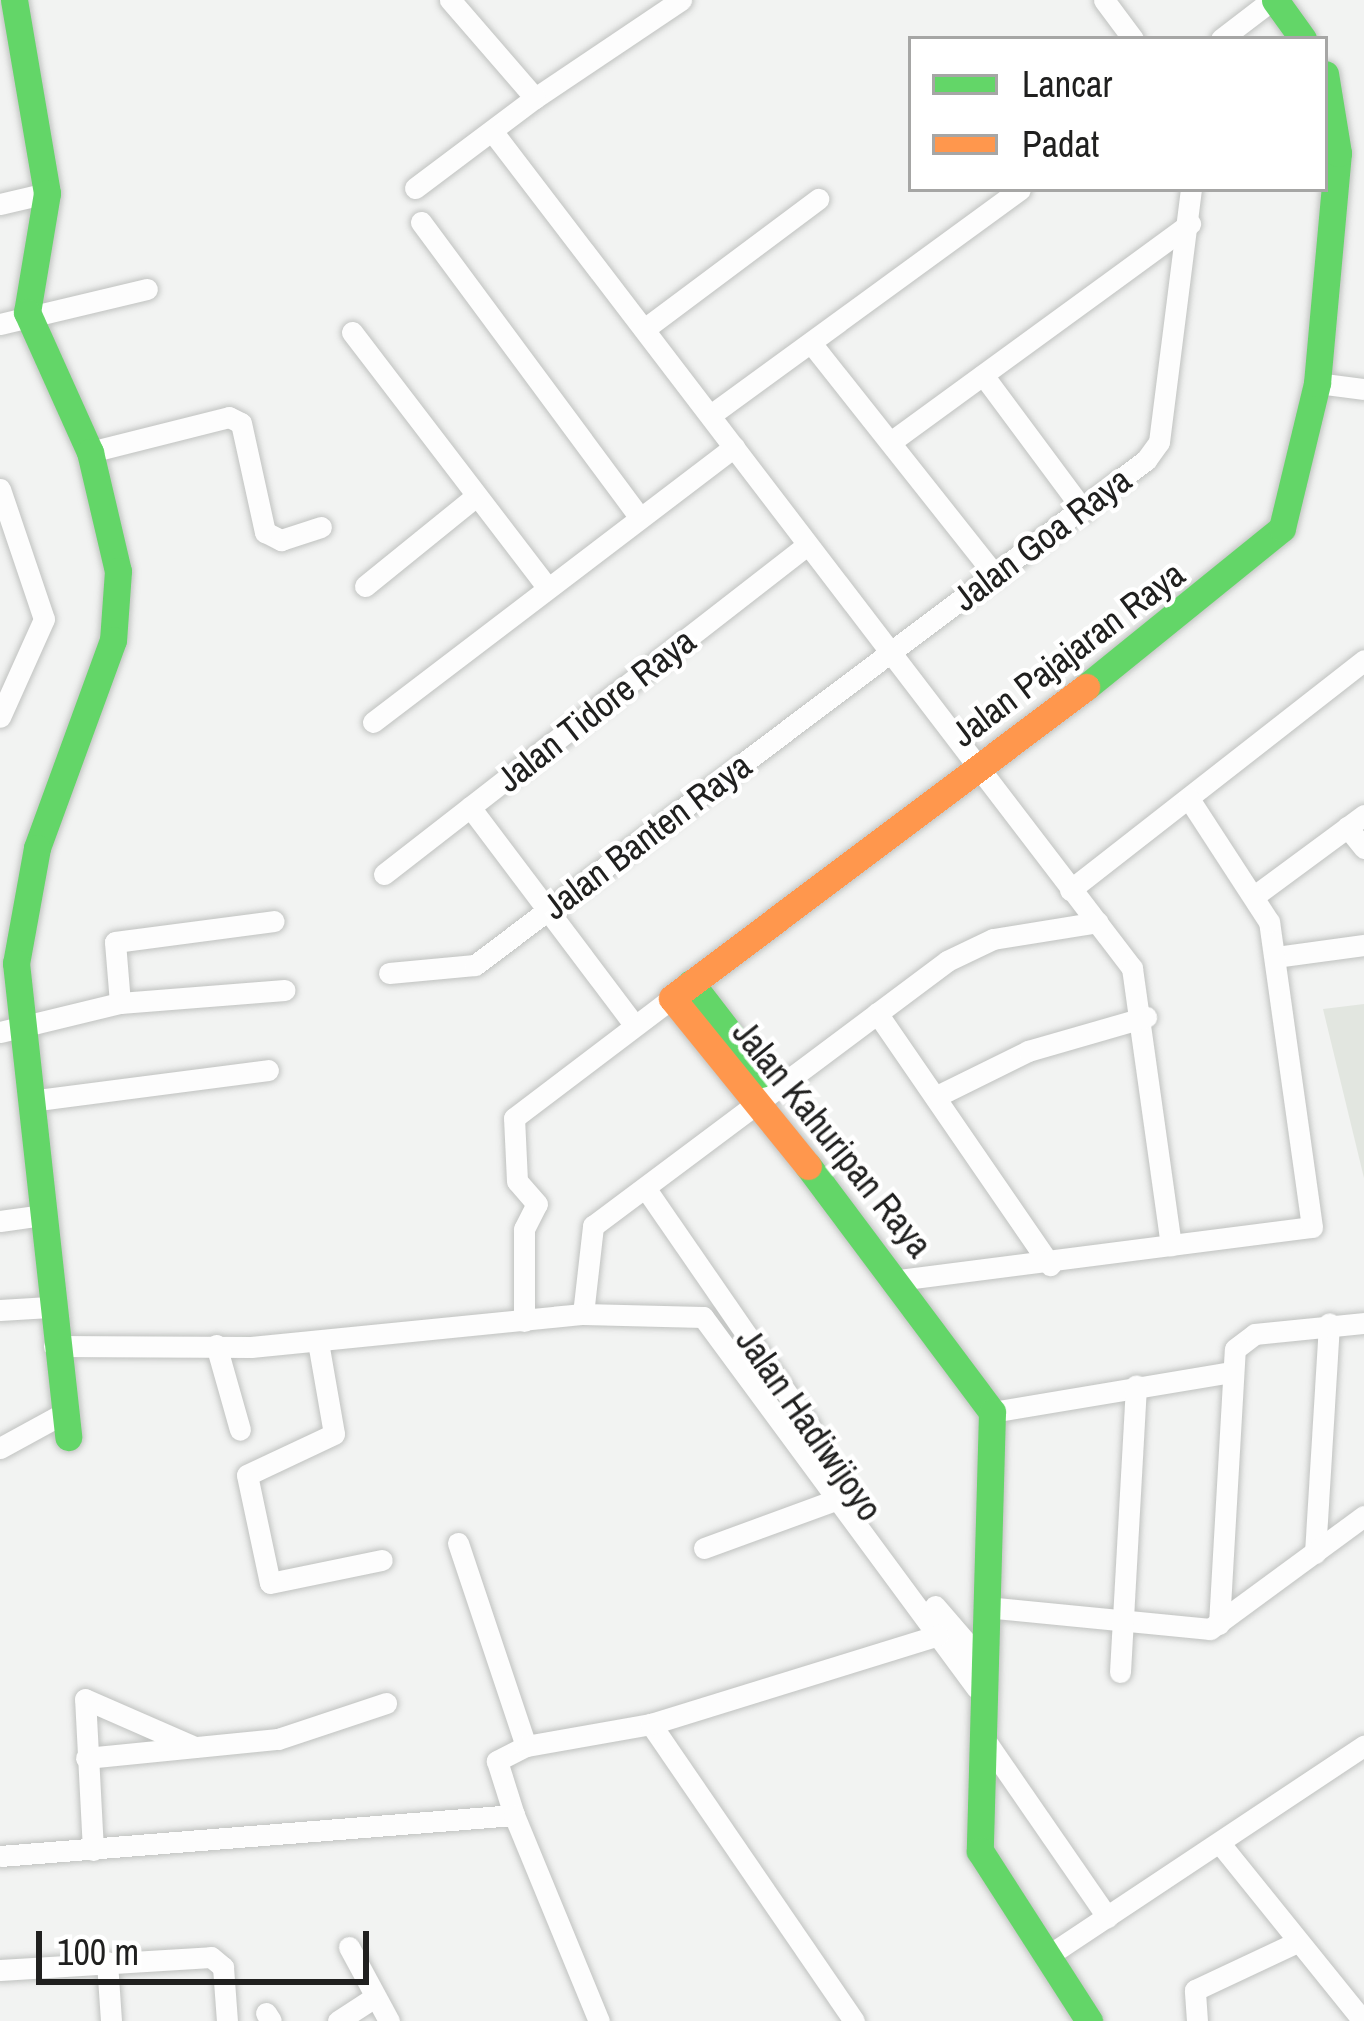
<!DOCTYPE html>
<html>
<head>
<meta charset="utf-8">
<style>
  body { margin:0 }
  #map { position:relative; width:1364px; height:2021px; overflow:hidden; background:#f2f3f2; font-family:"Archivo Narrow",sans-serif }
  div>[style] { position:absolute }
  .built>* { inset:0; background:#e2e6e0 }
  .roads { filter:drop-shadow(0 0 3px #c0c2c0) drop-shadow(0 0 3px #c0c2c0) }
  .street>* { height:21px; margin:-10.5px; padding:0 10.5px; transform-origin:10.5px; border-radius:10.5px; background:#fdfdfd }
  .fast>* { height:27px; margin:-13.5px; padding:0 13.5px; transform-origin:13.5px; border-radius:13.5px; background:#63d668 }
  .slow>* { height:27px; margin:-13.5px; padding:0 13.5px; transform-origin:13.5px; border-radius:13.5px; background:#ff974d }
  span { translate:-50% -50%; white-space:nowrap; text-align:center; line-height:1.15; -webkit-text-stroke:9px #fff; paint-order:stroke }
  .street-label { font-size:36px; color:#20201f }
  .legend { position:absolute; left:908px; top:36px; width:420px; height:156px; box-sizing:border-box; background:#fff; border:3px solid #a6a6a5; margin:0; padding:15px 21px; list-style:none; font-size:36px; color:#20201f }
  .legend li { display:flex; align-items:center; gap:24px; height:60px }
  .legend b { width:60px; border:3px solid #a6a6a5 }
  .scale { position:absolute; left:36px; top:1931px; width:333px; height:54px; box-sizing:border-box; border:6px solid #20201f; border-top:0; padding-left:15px; font-size:36px; line-height:42px; white-space:nowrap; color:#20201f; -webkit-text-stroke:9px #fff; paint-order:stroke }
</style>
</head>
<body>
<div id="map">
  <div class="built">
    <i style="clip-path:polygon(1364px 1004px,1364px 1178px,1323px 1009px)"></i>
  </div>
  <div class="roads">
    <div class="street">
      <i style="left:1104px;top:0;width:49px;rotate:53.4deg"></i>
      <i style="left:1221px;top:39px;width:64px;rotate:-37.4deg"></i>
      <i style="left:535px;top:98px;width:176px;rotate:-33.9deg"></i>
      <i style="left:492px;top:131px;width:1054px;rotate:52.6deg"></i>
      <i style="left:1132px;top:968px;width:280px;rotate:82deg"></i>
      <i style="left:415px;top:188px;width:150px;rotate:-36.9deg"></i>
      <i style="left:535px;top:98px;width:130px;rotate:-130.9deg"></i>
      <i style="left:0;top:204px;width:48px;rotate:-13.2deg"></i>
      <i style="left:421px;top:222px;width:368px;rotate:53.5deg"></i>
      <i style="left:0;top:324px;width:151px;rotate:-13.4deg"></i>
      <i style="left:647px;top:327px;width:214px;rotate:-36.8deg"></i>
      <i style="left:352px;top:332px;width:320px;rotate:52.6deg"></i>
      <i style="left:811px;top:343px;width:296px;rotate:51.6deg"></i>
      <i style="left:983px;top:375px;width:169px;rotate:53.4deg"></i>
      <i style="left:1317px;top:383px;width:47px;rotate:7.3deg"></i>
      <i style="left:712px;top:414px;width:381px;rotate:-36.1deg"></i>
      <i style="left:892px;top:441px;width:369px;rotate:-36.1deg"></i>
      <i style="left:90px;top:452px;width:143px;rotate:-14.1deg"></i>
      <i style="left:229px;top:417px;width:13px;rotate:27deg"></i>
      <i style="left:241px;top:423px;width:112px;rotate:77.6deg"></i>
      <i style="left:265px;top:532px;width:18px;rotate:27deg"></i>
      <i style="left:281px;top:540px;width:42px;rotate:-18deg"></i>
      <i style="left:0;top:489px;width:137px;rotate:71.3deg"></i>
      <i style="left:44px;top:619px;width:107px;rotate:114.2deg"></i>
      <i style="left:365px;top:586px;width:143px;rotate:-39deg"></i>
      <i style="left:373px;top:722px;width:454px;rotate:-37.3deg"></i>
      <i style="left:470px;top:807px;width:273px;rotate:53deg"></i>
      <i style="left:1347px;top:827px;width:27px;rotate:51deg"></i>
      <i style="left:384px;top:874px;width:536px;rotate:-37.87deg"></i>
      <i style="left:1070px;top:890px;width:373px;rotate:-38deg"></i>
      <i style="left:1257px;top:894px;width:133px;rotate:-36.4deg"></i>
      <i style="left:1276px;top:957px;width:89px;rotate:-7.8deg"></i>
      <i style="left:389px;top:973px;width:86px;rotate:-5.3deg"></i>
      <i style="left:475px;top:965px;width:840px;rotate:-36.97deg"></i>
      <i style="left:1146px;top:460px;width:22px;rotate:-54deg"></i>
      <i style="left:1159px;top:442px;width:255px;rotate:-82.8deg"></i>
      <i style="left:120px;top:1003px;width:61px;rotate:-94.7deg"></i>
      <i style="left:115px;top:942px;width:160px;rotate:-7.5deg"></i>
      <i style="left:877px;top:1013px;width:306px;rotate:55.5deg"></i>
      <i style="left:0;top:1032px;width:123px;rotate:-13.6deg"></i>
      <i style="left:120px;top:1003px;width:165px;rotate:-4.5deg"></i>
      <i style="left:937px;top:1096px;width:102px;rotate:-26.3deg"></i>
      <i style="left:1028px;top:1051px;width:123px;rotate:-16.1deg"></i>
      <i style="left:30px;top:1101px;width:240px;rotate:-7.4deg"></i>
      <i style="left:646px;top:1189px;width:290px;rotate:55.4deg"></i>
      <i style="left:0;top:1221px;width:37px;rotate:-8deg"></i>
      <i style="left:898px;top:1280px;width:417px;rotate:-7.3deg"></i>
      <i style="left:1312px;top:1227px;width:308px;rotate:-98deg"></i>
      <i style="left:1269px;top:922px;width:147px;rotate:-123deg"></i>
      <i style="left:0;top:1310px;width:49px;rotate:-3.5deg"></i>
      <i style="left:583px;top:1314px;width:89px;rotate:-83.5deg"></i>
      <i style="left:593px;top:1226px;width:442px;rotate:-36.8deg"></i>
      <i style="left:947px;top:961px;width:51px;rotate:-25.6deg"></i>
      <i style="left:993px;top:939px;width:106px;rotate:-9.2deg"></i>
      <i style="left:524px;top:1321px;width:92px;rotate:-90deg"></i>
      <i style="left:524px;top:1229px;width:28px;rotate:-63deg"></i>
      <i style="left:537px;top:1204px;width:30px;rotate:-131deg"></i>
      <i style="left:517px;top:1181px;width:63px;rotate:-92.7deg"></i>
      <i style="left:514px;top:1118px;width:198px;rotate:-37.2deg"></i>
      <i style="left:318px;top:1342px;width:93px;rotate:80.1deg"></i>
      <i style="left:334px;top:1434px;width:96px;rotate:154.8deg"></i>
      <i style="left:247px;top:1475px;width:110px;rotate:78deg"></i>
      <i style="left:270px;top:1583px;width:114px;rotate:-11.6deg"></i>
      <i style="left:216px;top:1345px;width:88px;rotate:74.2deg"></i>
      <i style="left:54px;top:1346px;width:197px;rotate:0.3deg"></i>
      <i style="left:251px;top:1347px;width:334px;rotate:-5.7deg"></i>
      <i style="left:583px;top:1314px;width:120px;rotate:1.4deg"></i>
      <i style="left:703px;top:1317px;width:461px;rotate:53.6deg"></i>
      <i style="left:992px;top:1412px;width:242px;rotate:-9.5deg"></i>
      <i style="left:0;top:1448px;width:73px;rotate:-28.7deg"></i>
      <i style="left:458px;top:1543px;width:214px;rotate:71.5deg"></i>
      <i style="left:526px;top:1746px;width:33px;rotate:153deg"></i>
      <i style="left:497px;top:1761px;width:57px;rotate:72.5deg"></i>
      <i style="left:704px;top:1548px;width:151px;rotate:-20.1deg"></i>
      <i style="left:1315px;top:1553px;width:230px;rotate:-86.5deg"></i>
      <i style="left:935px;top:1606px;width:66px;rotate:49.3deg"></i>
      <i style="left:986px;top:1607px;width:225px;rotate:5.6deg"></i>
      <i style="left:1210px;top:1629px;width:191px;rotate:-36.3deg"></i>
      <i style="left:1219px;top:1624px;width:275px;rotate:-86.7deg"></i>
      <i style="left:1235px;top:1349px;width:25px;rotate:-37deg"></i>
      <i style="left:1255px;top:1334px;width:110px;rotate:-5.8deg"></i>
      <i style="left:1120px;top:1672px;width:287px;rotate:-86.8deg"></i>
      <i style="left:983px;top:1737px;width:219px;rotate:55.4deg"></i>
      <i style="left:526px;top:1746px;width:127px;rotate:-10deg"></i>
      <i style="left:86px;top:1758px;width:193px;rotate:-5.7deg"></i>
      <i style="left:278px;top:1739px;width:114px;rotate:-18.4deg"></i>
      <i style="left:1222px;top:1846px;width:225px;rotate:51.1deg"></i>
      <i style="left:93px;top:1850px;width:151px;rotate:-93deg"></i>
      <i style="left:85px;top:1699px;width:120px;rotate:23.6deg"></i>
      <i style="left:0;top:1856px;width:516px;rotate:-4.56deg"></i>
      <i style="left:514px;top:1815px;width:223px;rotate:67.6deg"></i>
      <i style="left:349px;top:1947px;width:84px;rotate:61.6deg"></i>
      <i style="left:1046px;top:1957px;width:382px;rotate:-33.6deg"></i>
      <i style="left:107px;top:1962px;width:59px;rotate:86.1deg"></i>
      <i style="left:0;top:1970px;width:211px;rotate:-3.5deg"></i>
      <i style="left:211px;top:1957px;width:16px;rotate:40deg"></i>
      <i style="left:223px;top:1967px;width:54px;rotate:85.8deg"></i>
      <i style="left:266px;top:2013px;width:9px;rotate:58deg"></i>
      <i style="left:338px;top:2021px;width:44px;rotate:-33deg"></i>
      <i style="left:854px;top:2021px;width:360px;rotate:-124.4deg"></i>
      <i style="left:651px;top:1724px;width:300px;rotate:-17.2deg"></i>
      <i style="left:1197px;top:2021px;width:31px;rotate:-94deg"></i>
      <i style="left:1195px;top:1990px;width:110px;rotate:-25.2deg"></i>
    </div>
    <div class="fast">
      <i style="left:14px;top:0;width:196px;rotate:80.3deg"></i>
      <i style="left:47px;top:193px;width:121px;rotate:99.5deg"></i>
      <i style="left:27px;top:312px;width:154px;rotate:65.8deg"></i>
      <i style="left:90px;top:452px;width:122px;rotate:76.8deg"></i>
      <i style="left:118px;top:571px;width:69px;rotate:94.1deg"></i>
      <i style="left:113px;top:640px;width:221px;rotate:110.1deg"></i>
      <i style="left:37px;top:848px;width:117px;rotate:100.3deg"></i>
      <i style="left:16px;top:963px;width:477px;rotate:83.7deg"></i>
      <i style="left:1275px;top:0;width:48px;rotate:54.3deg"></i>
      <i style="left:1086px;top:687px;width:252px;rotate:-39deg"></i>
      <i style="left:1282px;top:528px;width:149px;rotate:-76.4deg"></i>
      <i style="left:1317px;top:383px;width:231px;rotate:-84.8deg"></i>
      <i style="left:1338px;top:153px;width:80px;rotate:-99.3deg"></i>
      <i style="left:691px;top:983px;width:115px;rotate:52.4deg"></i>
      <i style="left:808px;top:1166px;width:307px;rotate:53.2deg"></i>
      <i style="left:992px;top:1412px;width:439px;rotate:91.6deg"></i>
      <i style="left:980px;top:1851px;width:202px;rotate:57.3deg"></i>
    </div>
    <div class="slow">
      <i style="left:808px;top:1166px;width:216px;rotate:-129deg"></i>
      <i style="left:672px;top:998px;width:518px;rotate:-36.91deg"></i>
    </div>
  </div>
  <div class="street-label">
    <span style="left:1042px;top:539px;rotate:-37deg">Jalan Goa Raya</span>
    <span style="left:1068px;top:654px;rotate:-37deg">Jalan Pajajaran Raya</span>
    <span style="left:596px;top:710px;rotate:-38deg">Jalan Tidore Raya</span>
    <span style="left:647px;top:836px;rotate:-37deg">Jalan Banten Raya</span>
    <span style="left:832px;top:1139px;rotate:51deg">Jalan Kahuripan Raya</span>
    <span style="left:809px;top:1425px;rotate:55deg">Jalan Hadiwijoyo</span>
  </div>
  <ul class="legend">
  <li><b style="height:15px;background:#63d668"></b>Lancar</li>
  <li><b style="height:15px;background:#ff974d"></b>Padat</li>
  </ul>
  <div class="scale">100 m</div>
</div>
</body>
</html>
